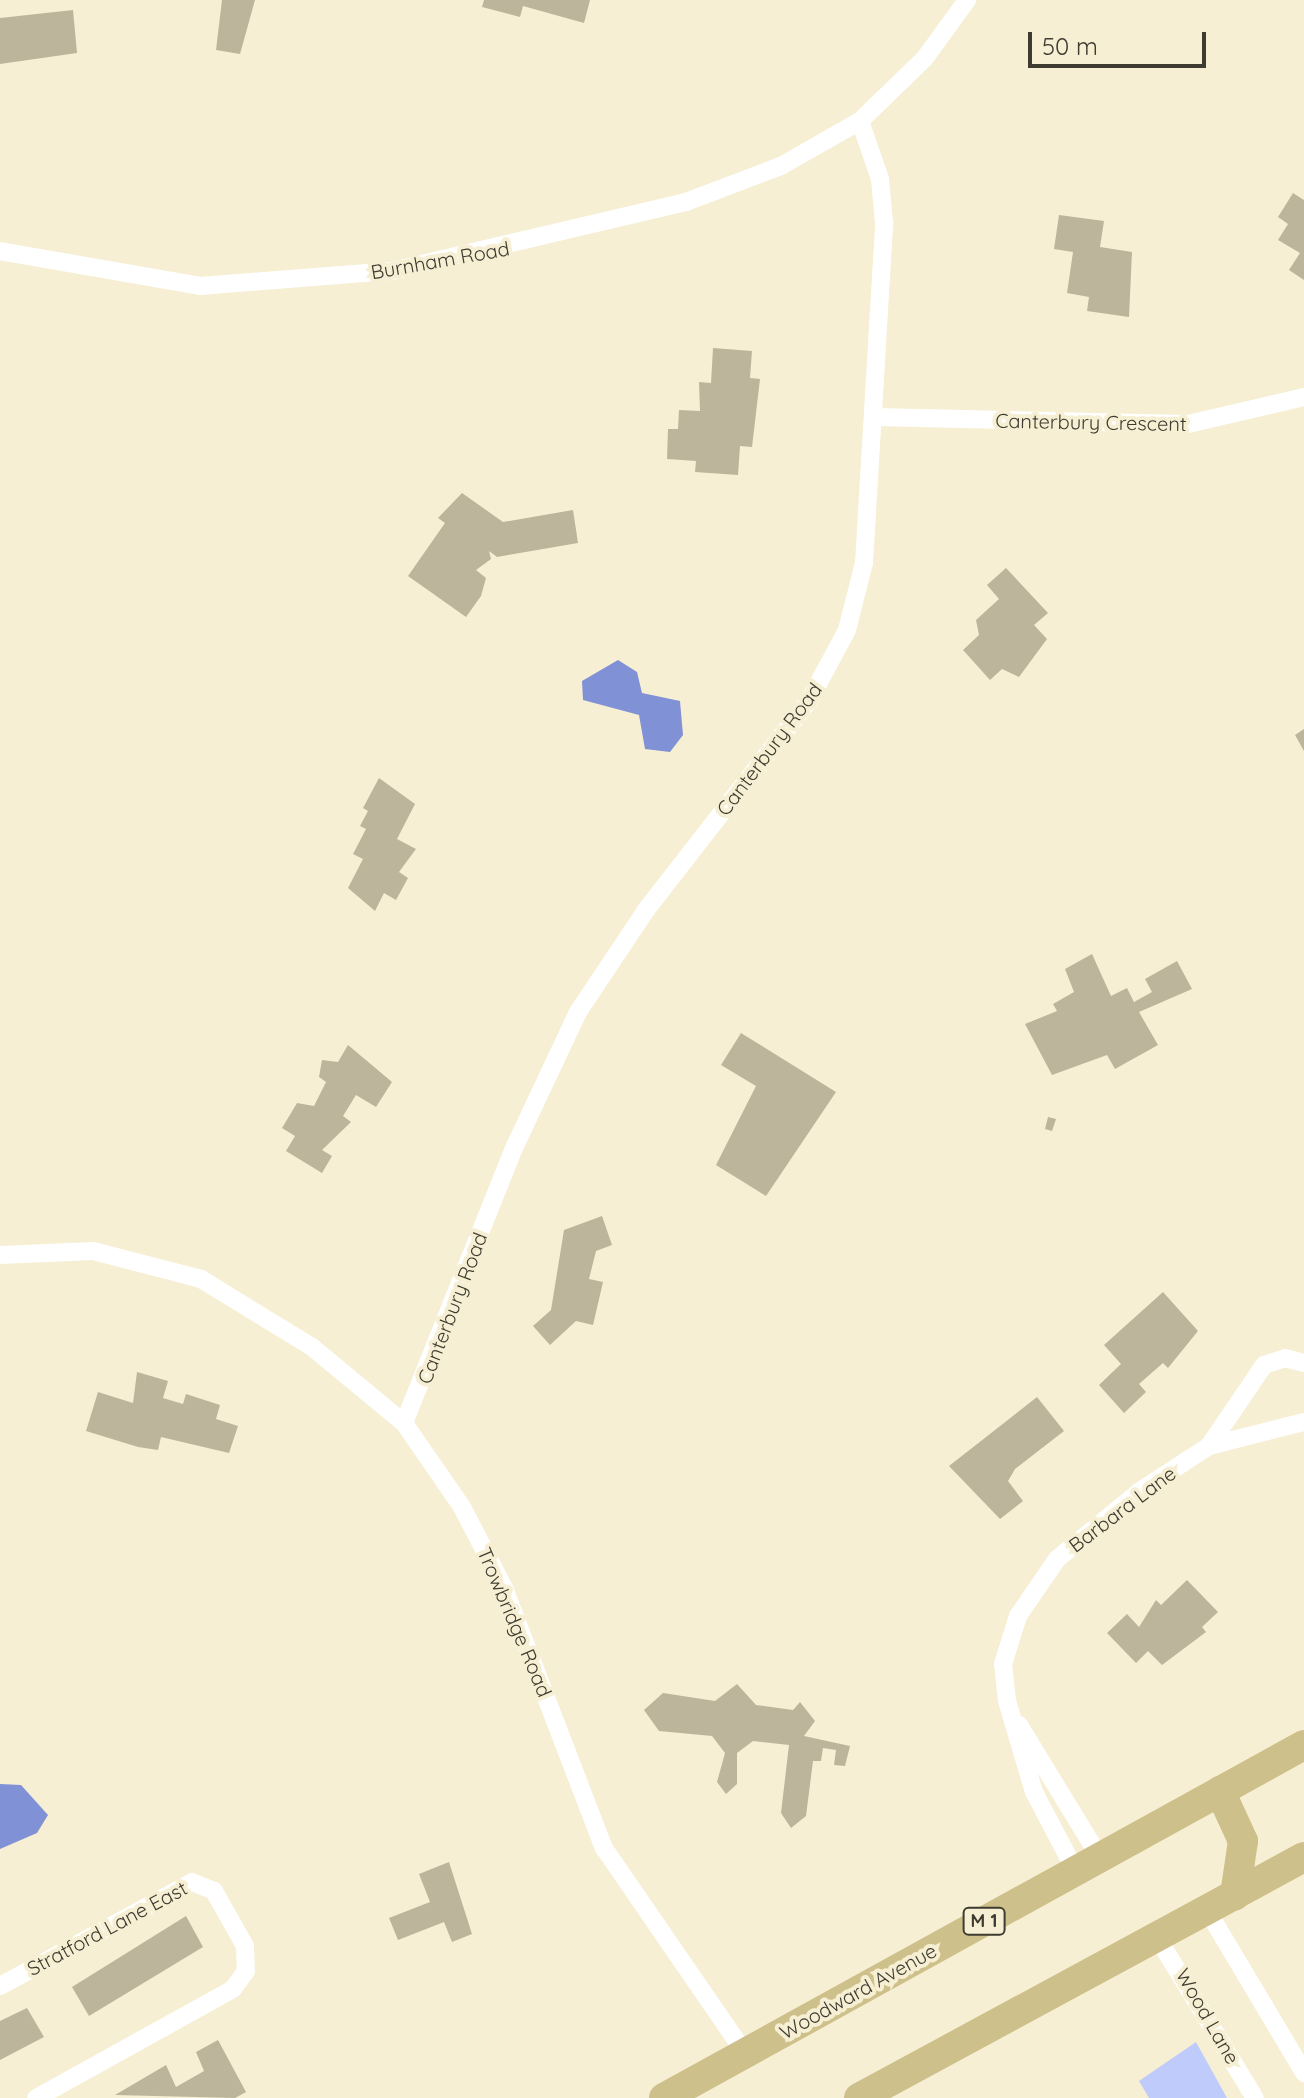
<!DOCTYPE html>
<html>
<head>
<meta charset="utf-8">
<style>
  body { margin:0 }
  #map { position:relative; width:1304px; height:2098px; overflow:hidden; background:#f6efd3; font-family:Quicksand,sans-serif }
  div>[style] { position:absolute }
  .green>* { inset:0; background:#becbfb }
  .water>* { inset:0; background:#8091d5 }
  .building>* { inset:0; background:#bcb59b }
  .street>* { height:18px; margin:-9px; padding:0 9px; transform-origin:9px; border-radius:9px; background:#fff }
  .primary>* { height:30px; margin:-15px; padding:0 15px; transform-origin:15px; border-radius:15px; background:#cec08a }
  span { translate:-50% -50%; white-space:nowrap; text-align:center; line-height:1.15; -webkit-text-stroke:8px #f6efd3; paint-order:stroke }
  .shield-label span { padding:2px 6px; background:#f6efd3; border:2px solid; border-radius:6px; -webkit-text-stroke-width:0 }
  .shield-label { font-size:18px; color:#3e3b30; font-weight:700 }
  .street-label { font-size:20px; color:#3e3b30 }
  .scale { position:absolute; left:1028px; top:32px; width:178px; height:36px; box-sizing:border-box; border:4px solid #3e3b30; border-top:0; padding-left:10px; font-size:24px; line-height:28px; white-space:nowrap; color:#3e3b30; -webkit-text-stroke:6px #f6efd3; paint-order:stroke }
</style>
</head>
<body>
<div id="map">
  <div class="green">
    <i style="clip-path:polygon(1196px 2042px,1227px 2098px,1149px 2098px,1139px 2081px)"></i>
  </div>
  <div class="water">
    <i style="clip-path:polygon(618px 660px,637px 672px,642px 693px,680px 701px,683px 735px,670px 752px,645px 749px,639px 715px,583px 700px,582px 681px)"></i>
    <i style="clip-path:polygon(0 1784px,21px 1785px,48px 1815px,37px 1833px,0 1849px)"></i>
  </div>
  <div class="building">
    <i style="clip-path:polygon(222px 0,255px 0,240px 54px,216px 50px)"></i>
    <i style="clip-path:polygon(484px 0,590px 0,584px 23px,523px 6px,520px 17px,482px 7px)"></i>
    <i style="clip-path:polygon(73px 10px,77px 53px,0 64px,0 18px)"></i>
    <i style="clip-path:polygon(1293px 193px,1304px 200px,1304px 280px,1289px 270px,1300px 253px,1278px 240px,1288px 224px,1278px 217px)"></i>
    <i style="clip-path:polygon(1059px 215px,1104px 221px,1100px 247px,1132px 252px,1129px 317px,1087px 311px,1089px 297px,1067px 293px,1073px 252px,1054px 249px)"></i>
    <i style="clip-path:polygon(713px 348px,752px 351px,750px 378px,760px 379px,752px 447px,740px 446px,738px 475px,695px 472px,696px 461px,667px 459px,668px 429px,678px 429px,679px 410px,700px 411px,699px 382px,711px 383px)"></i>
    <i style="clip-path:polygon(462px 493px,503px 522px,573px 510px,578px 543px,497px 557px,489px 551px,491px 559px,476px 570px,486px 578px,481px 596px,466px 617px,408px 576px,445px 523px,438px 518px)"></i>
    <i style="clip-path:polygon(1006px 568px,1048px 613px,1034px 625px,1047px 639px,1019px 677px,1002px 669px,990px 680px,963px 650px,979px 635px,976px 620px,999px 599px,987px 585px)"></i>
    <i style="clip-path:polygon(1304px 729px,1304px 751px,1295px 735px)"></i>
    <i style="clip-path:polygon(379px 778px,415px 804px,397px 839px,416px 849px,399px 872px,408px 878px,396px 900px,384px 893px,375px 911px,348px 888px,363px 859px,353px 854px,366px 829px,360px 826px,368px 811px,363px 808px)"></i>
    <i style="clip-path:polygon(1092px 954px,1111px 996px,1127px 988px,1134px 1002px,1152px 992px,1145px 979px,1177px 961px,1192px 989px,1139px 1012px,1158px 1045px,1115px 1069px,1107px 1055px,1052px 1075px,1025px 1024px,1057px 1011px,1053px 1004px,1074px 992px,1065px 969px)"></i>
    <i style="clip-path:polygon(741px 1033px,836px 1092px,766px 1196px,716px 1165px,756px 1086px,721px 1065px)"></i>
    <i style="clip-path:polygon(348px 1045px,392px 1082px,376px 1107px,356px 1095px,343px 1116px,351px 1122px,322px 1150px,332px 1156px,322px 1173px,286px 1151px,295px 1136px,282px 1128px,297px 1103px,314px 1106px,326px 1082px,319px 1077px,322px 1060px,338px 1062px)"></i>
    <i style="clip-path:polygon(1048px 1117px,1056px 1119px,1052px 1131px,1045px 1129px)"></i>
    <i style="clip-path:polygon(602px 1216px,612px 1245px,596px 1251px,589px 1279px,603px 1282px,593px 1325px,576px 1321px,550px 1345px,533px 1326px,551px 1310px,564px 1230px)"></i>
    <i style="clip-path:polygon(1163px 1292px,1198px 1331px,1168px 1368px,1163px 1363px,1139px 1384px,1146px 1392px,1124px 1413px,1099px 1385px,1121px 1364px,1104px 1345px)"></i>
    <i style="clip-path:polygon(137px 1372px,168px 1381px,163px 1398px,183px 1404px,186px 1394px,220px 1405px,216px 1419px,238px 1426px,229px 1453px,161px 1437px,158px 1450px,138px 1447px,86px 1431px,98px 1392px,133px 1403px)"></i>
    <i style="clip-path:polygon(1037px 1397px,1064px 1431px,1015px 1469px,1008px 1481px,1023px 1501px,1000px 1519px,949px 1466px)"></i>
    <i style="clip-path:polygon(1187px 1580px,1218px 1612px,1202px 1627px,1206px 1632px,1162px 1665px,1148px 1651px,1136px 1663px,1107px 1633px,1127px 1614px,1139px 1627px,1156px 1600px,1161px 1605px)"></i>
    <i style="clip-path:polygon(737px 1684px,756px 1705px,793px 1710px,800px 1702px,815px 1721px,804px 1736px,850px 1746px,845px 1766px,834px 1765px,836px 1750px,823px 1748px,821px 1761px,813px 1761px,806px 1816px,791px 1828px,781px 1813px,789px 1745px,753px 1741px,737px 1753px,737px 1784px,726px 1794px,717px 1782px,725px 1753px,712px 1736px,659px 1731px,644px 1710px,663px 1693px,715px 1701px)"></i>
    <i style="clip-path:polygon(449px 1862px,472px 1934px,452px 1942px,444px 1922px,398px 1940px,389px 1918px,430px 1902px,419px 1874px)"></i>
    <i style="clip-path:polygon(186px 1916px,203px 1947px,89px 2016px,72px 1987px)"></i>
    <i style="clip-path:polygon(27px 2008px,44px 2037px,0 2060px,0 2021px)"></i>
    <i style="clip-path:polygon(218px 2040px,246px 2092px,235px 2098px,115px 2095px,166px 2065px,176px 2087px,204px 2071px,196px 2052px)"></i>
  </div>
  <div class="street">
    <i style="left:0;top:251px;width:203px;rotate:9.9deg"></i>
    <i style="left:200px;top:286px;width:193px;rotate:-4.5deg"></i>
    <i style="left:392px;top:271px;width:302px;rotate:-13.2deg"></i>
    <i style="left:686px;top:202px;width:102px;rotate:-20.8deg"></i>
    <i style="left:781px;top:166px;width:91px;rotate:-29.7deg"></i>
    <i style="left:875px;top:417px;width:313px;rotate:1.3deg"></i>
    <i style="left:1188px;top:424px;width:119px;rotate:-13.1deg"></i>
    <i style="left:0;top:1255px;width:93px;rotate:-2.5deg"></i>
    <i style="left:93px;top:1251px;width:112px;rotate:14.5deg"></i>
    <i style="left:201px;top:1279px;width:130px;rotate:31.5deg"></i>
    <i style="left:312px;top:1347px;width:119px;rotate:39.6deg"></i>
    <i style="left:404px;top:1423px;width:102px;rotate:55.4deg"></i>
    <i style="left:462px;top:1507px;width:91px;rotate:62.6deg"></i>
    <i style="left:504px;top:1588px;width:279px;rotate:69deg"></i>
    <i style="left:604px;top:1848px;width:249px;rotate:55.5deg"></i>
    <i style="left:404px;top:1423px;width:298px;rotate:-68.2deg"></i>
    <i style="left:515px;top:1146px;width:148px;rotate:-64.8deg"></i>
    <i style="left:578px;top:1012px;width:123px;rotate:-56.3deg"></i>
    <i style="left:646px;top:910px;width:267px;rotate:-52.1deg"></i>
    <i style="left:810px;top:699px;width:78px;rotate:-61.8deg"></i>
    <i style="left:847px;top:630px;width:69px;rotate:-75.8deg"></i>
    <i style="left:864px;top:563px;width:341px;rotate:-86.6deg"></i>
    <i style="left:884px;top:223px;width:44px;rotate:-95.2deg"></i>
    <i style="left:880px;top:179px;width:61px;rotate:-109deg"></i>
    <i style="left:860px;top:121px;width:91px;rotate:-44.1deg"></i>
    <i style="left:925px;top:58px;width:72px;rotate:-54.1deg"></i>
    <i style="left:1209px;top:1446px;width:98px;rotate:-55.8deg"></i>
    <i style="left:1264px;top:1365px;width:22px;rotate:-18deg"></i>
    <i style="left:1285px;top:1358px;width:20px;rotate:15deg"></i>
    <i style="left:1019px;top:1725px;width:153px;rotate:58.6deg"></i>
    <i style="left:1075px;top:1870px;width:88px;rotate:-117.7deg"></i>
    <i style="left:1034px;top:1792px;width:95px;rotate:-106.5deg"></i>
    <i style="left:1007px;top:1701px;width:37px;rotate:-96deg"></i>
    <i style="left:1003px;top:1664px;width:50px;rotate:-72.6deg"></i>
    <i style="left:1018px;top:1616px;width:69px;rotate:-55.6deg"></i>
    <i style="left:1057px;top:1559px;width:107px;rotate:-39.3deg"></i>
    <i style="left:1140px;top:1491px;width:82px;rotate:-33.1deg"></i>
    <i style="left:1209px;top:1446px;width:98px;rotate:-14.2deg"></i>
    <i style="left:1207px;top:1910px;width:190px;rotate:59.2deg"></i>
    <i style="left:1157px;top:1937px;width:188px;rotate:58.7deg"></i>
    <i style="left:0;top:1986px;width:218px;rotate:-28.4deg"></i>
    <i style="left:192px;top:1882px;width:24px;rotate:22deg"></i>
    <i style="left:214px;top:1891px;width:63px;rotate:60.6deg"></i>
    <i style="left:245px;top:1946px;width:25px;rotate:88deg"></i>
    <i style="left:246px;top:1971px;width:22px;rotate:126deg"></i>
    <i style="left:233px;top:1989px;width:225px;rotate:151deg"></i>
  </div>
  <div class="primary">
    <i style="left:1220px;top:1791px;width:55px;rotate:65.3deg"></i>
    <i style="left:1243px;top:1841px;width:55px;rotate:98.4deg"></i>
    <i style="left:664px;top:2098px;width:731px;rotate:-28.88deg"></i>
    <i style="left:859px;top:2098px;width:506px;rotate:-28.44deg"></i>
  </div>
  <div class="shield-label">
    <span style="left:984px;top:1921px">M 1</span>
  </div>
  <div class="street-label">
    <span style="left:440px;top:260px;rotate:-10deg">Burnham Road</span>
    <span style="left:1091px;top:422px;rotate:1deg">Canterbury Crescent</span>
    <span style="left:769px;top:749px;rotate:-53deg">Canterbury Road</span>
    <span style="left:452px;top:1308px;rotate:-69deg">Canterbury Road</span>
    <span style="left:1122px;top:1509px;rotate:-37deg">Barbara Lane</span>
    <span style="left:515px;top:1622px;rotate:67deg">Trowbridge Road</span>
    <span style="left:107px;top:1928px;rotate:-28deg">Stratford Lane East</span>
    <span style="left:858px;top:1991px;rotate:-29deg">Woodward Avenue</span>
    <span style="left:1208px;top:2016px;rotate:60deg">Wood Lane</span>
  </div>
  <div class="scale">50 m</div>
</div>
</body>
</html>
